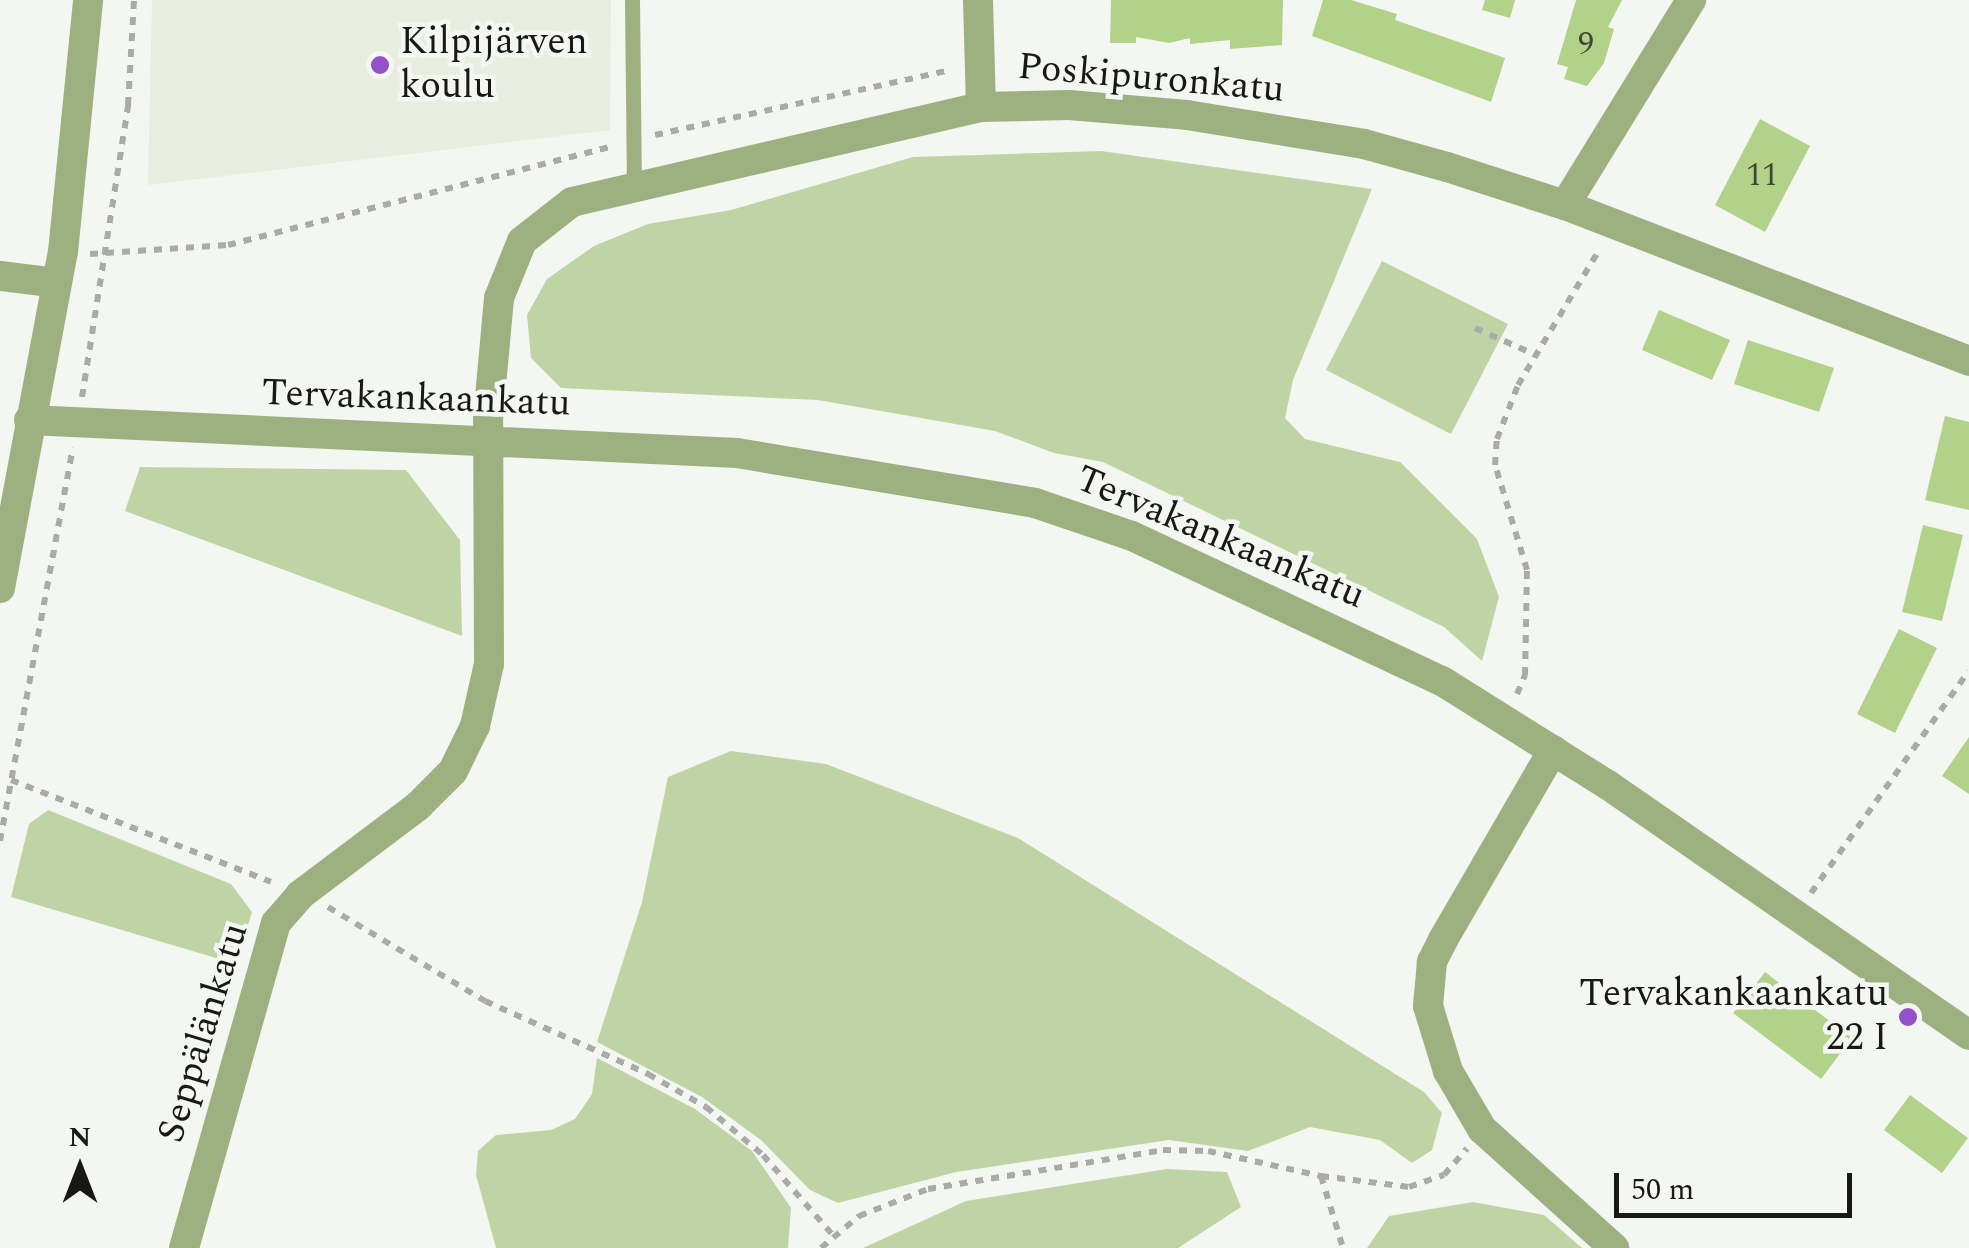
<!DOCTYPE html>
<html>
<head>
<meta charset="utf-8">
<style>
  body { margin:0 }
  #map { position:relative; width:1969px; height:1248px; overflow:hidden; background:#f4f6f2; font-family:Spectral,serif }
  div>[style] { position:absolute }
  .built>* { inset:0; background:#e7ede1 }
  .green>* { inset:0; background:#bfd4a4 }
  .building>* { inset:0; background:#b3d289 }
  .path>* { height:6px; margin-top:-3px; transform-origin:0; background:repeating-linear-gradient(90deg,#aaaba8 0 8px,transparent 0 16px) }
  .lane>* { height:15px; margin:-7.5px; padding:0 7.5px; transform-origin:7.5px; border-radius:7.5px; background:#9cb17f }
  .street>* { height:30px; margin:-15px; padding:0 15px; transform-origin:15px; border-radius:15px; background:#9cb17f }
  .dots>* { width:28px; height:28px; translate:-50% -50%; box-sizing:border-box; border:5px solid #f4f6f2; border-radius:50% }
  span { translate:-50% -50%; white-space:nowrap; text-align:center; line-height:1.15; -webkit-text-stroke:9px #f4f6f2; paint-order:stroke }
  .number-label { font-size:32px; color:#3e4634 }
  .number-label span { -webkit-text-stroke-width:0 }
  .poi-label { font-size:38px; color:#171817 }
  .left { translate:0 -50%; text-align:left }
  .right { translate:-100% -50%; text-align:right }
  .street-label { font-size:38px; color:#171817 }
  .north { position:absolute; left:30px; top:1118px; width:100px; height:100px; -webkit-text-stroke:8px #f4f6f2; paint-order:stroke; rotate:0deg; font-size:28px; font-weight:700; line-height:40px; text-align:center; color:#171817 }
  .north::after { content:''; display:block; margin:auto; width:35px; height:45px; background:#171817; clip-path:polygon(50% 0,100% 100%,50% 72%,0 100%) }
  .scale { position:absolute; left:1614px; top:1173px; width:238px; height:45px; box-sizing:border-box; border:5px solid #171817; border-top:0; padding-left:12px; font-size:30px; line-height:35px; white-space:nowrap; color:#171817; -webkit-text-stroke:8px #f4f6f2; paint-order:stroke }
</style>
</head>
<body>
<div id="map">
  <div class="built">
    <i style="clip-path:polygon(152px 0,611px 0,610px 130px,148px 185px)"></i>
  </div>
  <div class="green">
    <i style="clip-path:polygon(1101px 151px,1372px 189px,1293px 380px,1285px 418px,1305px 439px,1400px 462px,1477px 539px,1499px 597px,1482px 661px,1444px 627px,1103px 462px,1054px 453px,995px 431px,818px 400px,561px 388px,531px 358px,527px 315px,547px 279px,594px 246px,648px 224px,731px 210px,913px 157px)"></i>
    <i style="clip-path:polygon(1382px 261px,1508px 324px,1451px 434px,1326px 370px)"></i>
    <i style="clip-path:polygon(140px 467px,406px 470px,460px 540px,462px 636px,125px 511px)"></i>
    <i style="clip-path:polygon(731px 751px,826px 764px,1018px 838px,1424px 1092px,1442px 1113px,1432px 1150px,1412px 1163px,1380px 1140px,1310px 1127px,1248px 1151px,1169px 1140px,956px 1172px,838px 1203px,810px 1190px,761px 1140px,702px 1097px,597px 1042px,642px 902px,668px 777px)"></i>
    <i style="clip-path:polygon(48px 810px,231px 884px,252px 912px,236px 964px,11px 897px,29px 824px)"></i>
    <i style="clip-path:polygon(597px 1058px,695px 1109px,752px 1151px,791px 1208px,788px 1248px,496px 1248px,476px 1175px,478px 1151px,496px 1135px,551px 1130px,575px 1119px,592px 1094px)"></i>
    <i style="clip-path:polygon(1167px 1169px,1227px 1172px,1241px 1207px,1178px 1248px,863px 1248px,966px 1201px)"></i>
    <i style="clip-path:polygon(1473px 1202px,1544px 1215px,1582px 1248px,1367px 1248px,1389px 1216px)"></i>
  </div>
  <div class="building">
    <i style="clip-path:polygon(1111px 0,1283px 0,1282px 45px,1230px 49px,1230px 40px,1190px 44px,1190px 38px,1169px 43px,1136px 37px,1136px 43px,1110px 43px)"></i>
    <i style="clip-path:polygon(1323px 0,1351px 0,1397px 14px,1395px 20px,1505px 58px,1491px 102px,1312px 36px)"></i>
    <i style="clip-path:polygon(1485px 0,1515px 0,1510px 18px,1482px 10px)"></i>
    <i style="clip-path:polygon(1576px 0,1622px 0,1608px 27px,1614px 29px,1604px 63px,1587px 86px,1564px 79px,1568px 67px,1557px 64px)"></i>
    <i style="clip-path:polygon(1760px 119px,1810px 146px,1765px 232px,1715px 205px)"></i>
    <i style="clip-path:polygon(1659px 310px,1730px 340px,1712px 380px,1642px 350px)"></i>
    <i style="clip-path:polygon(1748px 340px,1834px 368px,1819px 412px,1734px 384px)"></i>
    <i style="clip-path:polygon(1945px 416px,1969px 422px,1969px 510px,1925px 500px)"></i>
    <i style="clip-path:polygon(1923px 525px,1963px 535px,1942px 621px,1902px 612px)"></i>
    <i style="clip-path:polygon(1899px 629px,1937px 648px,1895px 733px,1857px 714px)"></i>
    <i style="clip-path:polygon(1969px 737px,1969px 794px,1942px 776px)"></i>
    <i style="clip-path:polygon(1765px 972px,1852px 1038px,1821px 1079px,1733px 1013px)"></i>
    <i style="clip-path:polygon(1910px 1095px,1968px 1138px,1942px 1173px,1884px 1130px)"></i>
  </div>
  <div class="path">
    <i style="left:655px;top:135px;width:303px;rotate:-12.4deg"></i>
    <i style="left:90px;top:254px;width:138px;rotate:-3.7deg"></i>
    <i style="left:228px;top:245px;width:398px;rotate:-14.4deg"></i>
    <i style="left:1475px;top:328px;width:67px;rotate:23.9deg"></i>
    <i style="left:82px;top:397px;width:296px;rotate:-81deg"></i>
    <i style="left:128px;top:105px;width:105px;rotate:-86.7deg"></i>
    <i style="left:1517px;top:694px;width:21px;rotate:-67deg"></i>
    <i style="left:1525px;top:675px;width:105px;rotate:-88.9deg"></i>
    <i style="left:1527px;top:570px;width:110px;rotate:-106.9deg"></i>
    <i style="left:1495px;top:465px;width:26px;rotate:-86deg"></i>
    <i style="left:1497px;top:439px;width:58px;rotate:-68.7deg"></i>
    <i style="left:1518px;top:385px;width:157px;rotate:-59deg"></i>
    <i style="left:11px;top:780px;width:279px;rotate:21.4deg"></i>
    <i style="left:0;top:841px;width:400px;rotate:-79.5deg"></i>
    <i style="left:1811px;top:893px;width:272px;rotate:-54.6deg"></i>
    <i style="left:328px;top:907px;width:183px;rotate:30.9deg"></i>
    <i style="left:485px;top:1001px;width:179px;rotate:24.1deg"></i>
    <i style="left:648px;top:1074px;width:67px;rotate:29.6deg"></i>
    <i style="left:706px;top:1107px;width:75px;rotate:40.1deg"></i>
    <i style="left:763px;top:1155px;width:105px;rotate:48.9deg"></i>
    <i style="left:1321px;top:1176px;width:75px;rotate:73deg"></i>
    <i style="left:821px;top:1248px;width:50px;rotate:-40.1deg"></i>
    <i style="left:859px;top:1216px;width:74px;rotate:-21.4deg"></i>
    <i style="left:928px;top:1189px;width:238px;rotate:-9.4deg"></i>
    <i style="left:1163px;top:1150px;width:45px;rotate:1.3deg"></i>
    <i style="left:1208px;top:1151px;width:116px;rotate:12.5deg"></i>
    <i style="left:1321px;top:1176px;width:89px;rotate:7.1deg"></i>
    <i style="left:1409px;top:1187px;width:37px;rotate:-19deg"></i>
    <i style="left:1444px;top:1175px;width:35px;rotate:-49deg"></i>
  </div>
  <div class="lane">
    <i style="left:632px;top:0;width:185px;rotate:89.4deg"></i>
  </div>
  <div class="street">
    <i style="left:978px;top:0;width:107px;rotate:88.4deg"></i>
    <i style="left:1565px;top:205px;width:241px;rotate:-58.4deg"></i>
    <i style="left:0;top:276px;width:57px;rotate:7deg"></i>
    <i style="left:29px;top:420px;width:709px;rotate:2.67deg"></i>
    <i style="left:737px;top:453px;width:302px;rotate:9.5deg"></i>
    <i style="left:1035px;top:503px;width:102px;rotate:18.8deg"></i>
    <i style="left:1132px;top:536px;width:342px;rotate:25.1deg"></i>
    <i style="left:1442px;top:681px;width:196px;rotate:32.1deg"></i>
    <i style="left:1608px;top:785px;width:439px;rotate:34.7deg"></i>
    <i style="left:0;top:588px;width:342px;rotate:-79.4deg"></i>
    <i style="left:63px;top:252px;width:253px;rotate:-84.3deg"></i>
    <i style="left:1553px;top:750px;width:220px;rotate:120.1deg"></i>
    <i style="left:1443px;top:940px;width:25px;rotate:117deg"></i>
    <i style="left:1432px;top:962px;width:44px;rotate:95.2deg"></i>
    <i style="left:1428px;top:1006px;width:68px;rotate:72.9deg"></i>
    <i style="left:1448px;top:1071px;width:67px;rotate:59.6deg"></i>
    <i style="left:1482px;top:1129px;width:178px;rotate:42deg"></i>
    <i style="left:184px;top:1248px;width:338px;rotate:-74.2deg"></i>
    <i style="left:276px;top:923px;width:37px;rotate:-49deg"></i>
    <i style="left:300px;top:895px;width:148px;rotate:-37deg"></i>
    <i style="left:418px;top:806px;width:49px;rotate:-45deg"></i>
    <i style="left:453px;top:771px;width:50px;rotate:-63.9deg"></i>
    <i style="left:475px;top:726px;width:64px;rotate:-77.3deg"></i>
    <i style="left:489px;top:664px;width:245px;rotate:-90.2deg"></i>
    <i style="left:488px;top:419px;width:121px;rotate:-84.8deg"></i>
    <i style="left:499px;top:298px;width:61px;rotate:-68deg"></i>
    <i style="left:522px;top:241px;width:63px;rotate:-38deg"></i>
    <i style="left:572px;top:202px;width:420px;rotate:-13.1deg"></i>
    <i style="left:981px;top:107px;width:88px;rotate:-1.3deg"></i>
    <i style="left:1069px;top:105px;width:118px;rotate:4.8deg"></i>
    <i style="left:1187px;top:115px;width:179px;rotate:9.3deg"></i>
    <i style="left:1364px;top:144px;width:86px;rotate:15.5deg"></i>
    <i style="left:1447px;top:167px;width:124px;rotate:17.9deg"></i>
    <i style="left:1565px;top:205px;width:433px;rotate:21.1deg"></i>
  </div>
  <div class="dots">
    <i style="left:380px;top:65px;background:#9252c7"></i>
    <i style="left:1908px;top:1017px;background:#9252c7"></i>
  </div>
  <div class="number-label">
    <span style="left:1586px;top:45px">9</span>
    <span style="left:1762px;top:176px">11</span>
  </div>
  <div class="poi-label">
    <span class="left" style="left:400px;top:65px">Kilpijärven<br>koulu</span>
    <span class="right" style="left:1888px;top:1017px">Tervakankaankatu<br>22 I</span>
  </div>
  <div class="street-label">
    <span style="left:1151px;top:79px;rotate:5deg">Poskipuronkatu</span>
    <span style="left:416px;top:399px;rotate:2deg">Tervakankaankatu</span>
    <span style="left:1220px;top:538px;rotate:23deg">Tervakankaankatu</span>
    <span style="left:204px;top:1033px;rotate:-73deg">Seppälänkatu</span>
  </div>
  <div class="north">N</div>
  <div class="scale">50 m</div>
</div>
</body>
</html>
